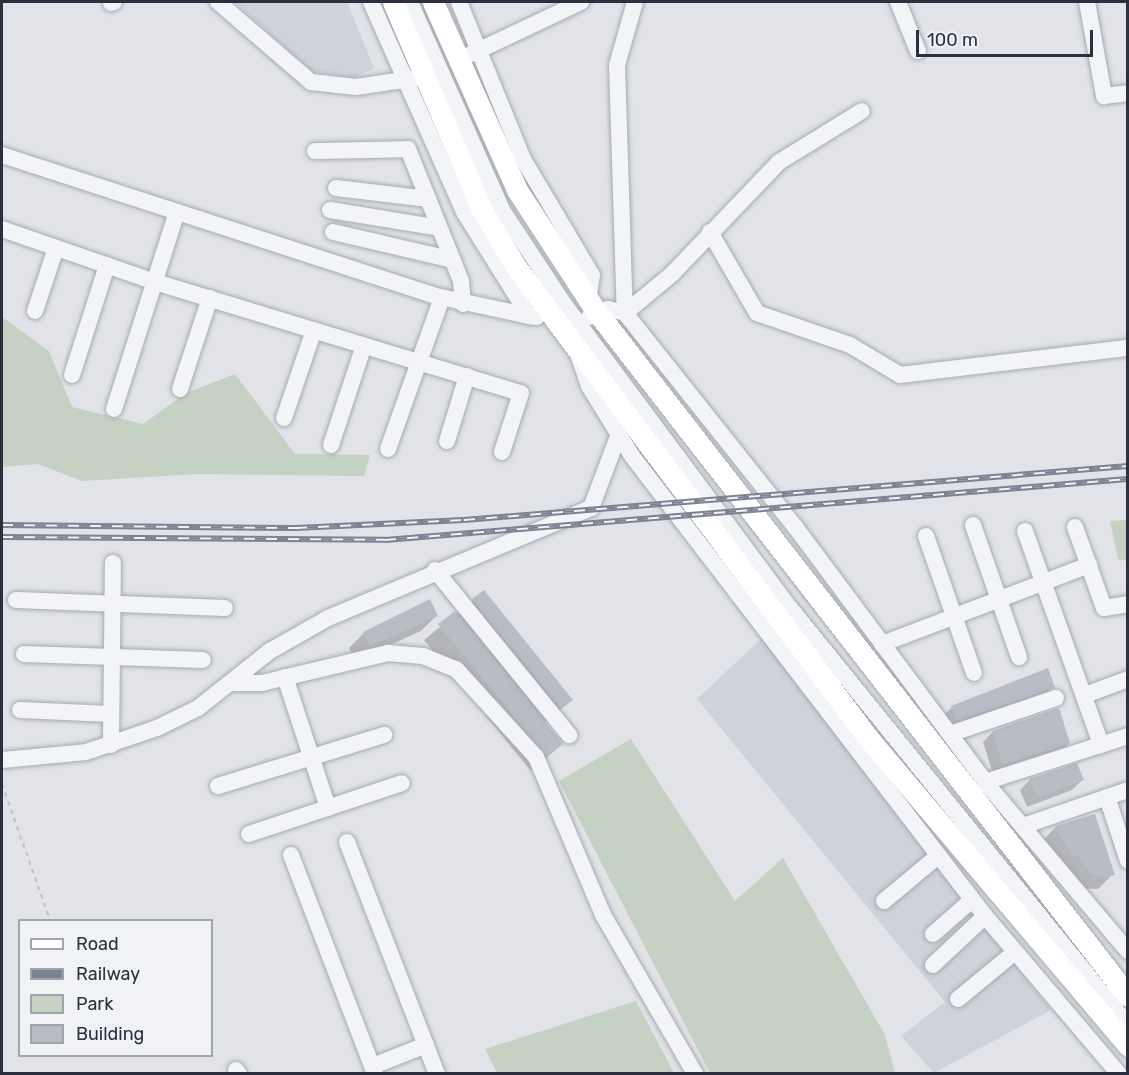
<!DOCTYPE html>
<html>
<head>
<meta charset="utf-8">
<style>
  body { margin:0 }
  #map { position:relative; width:1129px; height:1075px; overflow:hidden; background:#e1e3e8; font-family:Rubik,sans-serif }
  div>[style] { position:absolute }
  .built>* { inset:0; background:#cfd2da }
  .green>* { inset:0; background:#c5d1c3 }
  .shadow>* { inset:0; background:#0003 }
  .building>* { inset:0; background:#b9bcc4 }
  .path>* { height:2px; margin-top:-1px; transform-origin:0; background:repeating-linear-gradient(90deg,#bfc1c7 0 4.5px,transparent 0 9px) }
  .roads { filter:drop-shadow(0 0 2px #a7aab2) drop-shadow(0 0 2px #a7aab2) }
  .minor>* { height:16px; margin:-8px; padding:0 8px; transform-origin:8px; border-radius:8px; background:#f3f4f7 }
  .major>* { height:21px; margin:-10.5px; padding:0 10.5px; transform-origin:10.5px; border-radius:10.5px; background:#fff }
  .rail>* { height:6px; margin-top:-3px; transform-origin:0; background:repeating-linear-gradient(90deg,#f0f2f6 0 11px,#7c8290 0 22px); box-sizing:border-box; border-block:2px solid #7c8290 }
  span { translate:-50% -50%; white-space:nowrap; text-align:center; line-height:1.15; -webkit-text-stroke:4.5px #f0f2f6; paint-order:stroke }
  .frame { position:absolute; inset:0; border:3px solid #2b303e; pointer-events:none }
  .legend { position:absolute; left:18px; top:919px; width:195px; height:138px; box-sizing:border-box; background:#f0f2f6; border:2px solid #a1a4ac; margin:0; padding:8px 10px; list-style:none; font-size:18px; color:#2b303e }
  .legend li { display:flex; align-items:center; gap:12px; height:30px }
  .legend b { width:30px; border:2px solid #a1a4ac }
  .scale { position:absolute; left:916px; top:30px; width:177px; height:27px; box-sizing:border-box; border:3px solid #2b303e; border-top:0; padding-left:8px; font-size:18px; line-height:21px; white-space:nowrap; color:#2b303e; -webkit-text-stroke:4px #f0f2f6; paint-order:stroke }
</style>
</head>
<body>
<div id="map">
  <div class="built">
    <i style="clip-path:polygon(235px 2px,347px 2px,374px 68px,353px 78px,311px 71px)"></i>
    <i style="clip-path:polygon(762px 638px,1051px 1010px,934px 1073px,901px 1036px,945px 1002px,697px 699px)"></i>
  </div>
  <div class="green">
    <i style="clip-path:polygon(2px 317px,49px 351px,72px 407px,143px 424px,186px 393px,235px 374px,295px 454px,370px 455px,364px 476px,197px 474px,82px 481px,38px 464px,2px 467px)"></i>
    <i style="clip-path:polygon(1127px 520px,1128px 520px,1127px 561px,1118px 559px,1110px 521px)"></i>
    <i style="clip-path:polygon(631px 739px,735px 901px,783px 858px,885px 1035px,895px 1073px,710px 1073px,559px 781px)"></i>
    <i style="clip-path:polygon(636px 1001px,674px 1073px,497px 1073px,485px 1049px)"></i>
  </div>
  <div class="shadow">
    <i style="clip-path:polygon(473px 600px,571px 700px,544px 724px,561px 744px,531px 771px,424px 640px)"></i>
    <i style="clip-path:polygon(436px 616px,421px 631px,355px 661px,349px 648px,364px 633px)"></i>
    <i style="clip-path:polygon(1053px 687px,1041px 700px,944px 732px,939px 720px,952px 707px)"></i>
    <i style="clip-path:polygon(993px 732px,1069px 743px,1059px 753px,993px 774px,983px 742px)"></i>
    <i style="clip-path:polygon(1030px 780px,1082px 780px,1072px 790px,1027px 807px,1020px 790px)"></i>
    <i style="clip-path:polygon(1094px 816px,1113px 874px,1098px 889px,1074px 888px,1040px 843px,1055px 828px)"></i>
  </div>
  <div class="building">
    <i style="clip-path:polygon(484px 590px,573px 700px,561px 709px,472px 599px)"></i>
    <i style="clip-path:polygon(430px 599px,438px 616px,370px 646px,363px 632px)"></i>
    <i style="clip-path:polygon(455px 611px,563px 744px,547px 757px,438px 624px)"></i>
    <i style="clip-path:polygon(1048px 668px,1055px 688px,957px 721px,951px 706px)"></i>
    <i style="clip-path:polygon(1059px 708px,1070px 743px,1003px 765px,992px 731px)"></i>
    <i style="clip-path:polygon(1077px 763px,1084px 780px,1037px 798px,1029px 779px)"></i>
    <i style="clip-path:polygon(1095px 814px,1115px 875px,1103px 878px,1089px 873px,1077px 855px,1072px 856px,1055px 826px)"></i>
  </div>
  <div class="path">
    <i style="left:2px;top:784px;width:144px;rotate:70.6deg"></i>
  </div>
  <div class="roads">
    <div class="minor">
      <i style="left:218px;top:2px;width:123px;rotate:40.7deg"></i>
      <i style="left:311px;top:82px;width:45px;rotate:6.3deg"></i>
      <i style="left:356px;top:87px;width:61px;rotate:-8.5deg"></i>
      <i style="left:371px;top:2px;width:230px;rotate:66.1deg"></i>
      <i style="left:464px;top:212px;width:123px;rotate:58deg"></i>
      <i style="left:529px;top:316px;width:8px;rotate:7deg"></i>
      <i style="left:410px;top:2px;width:227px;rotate:66.1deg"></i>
      <i style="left:502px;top:210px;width:113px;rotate:56.6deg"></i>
      <i style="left:564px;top:304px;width:379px;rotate:53.4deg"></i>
      <i style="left:790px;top:608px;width:537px;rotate:50.97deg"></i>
      <i style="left:459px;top:2px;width:170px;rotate:67.8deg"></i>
      <i style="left:523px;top:159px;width:135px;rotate:59.3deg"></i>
      <i style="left:592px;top:275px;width:24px;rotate:99deg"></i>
      <i style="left:635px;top:2px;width:66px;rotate:105.9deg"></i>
      <i style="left:617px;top:65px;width:248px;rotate:88.2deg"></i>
      <i style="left:625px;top:313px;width:61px;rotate:-39.7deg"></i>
      <i style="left:672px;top:274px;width:155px;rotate:-46.3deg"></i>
      <i style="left:779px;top:162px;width:97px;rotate:-31.6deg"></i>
      <i style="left:898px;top:2px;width:53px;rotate:67.8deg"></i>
      <i style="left:1087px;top:2px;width:96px;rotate:79.7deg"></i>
      <i style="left:1104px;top:96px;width:24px;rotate:-7deg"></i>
      <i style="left:111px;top:3px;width:3px;rotate:-18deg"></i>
      <i style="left:471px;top:54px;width:122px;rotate:-25.3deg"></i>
      <i style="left:315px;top:151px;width:93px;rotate:-1.2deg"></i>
      <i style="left:408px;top:149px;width:142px;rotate:68.1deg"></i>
      <i style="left:461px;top:281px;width:23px;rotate:85deg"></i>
      <i style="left:2px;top:155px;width:456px;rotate:18deg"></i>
      <i style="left:436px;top:296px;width:95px;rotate:12.1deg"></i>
      <i style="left:336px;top:188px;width:93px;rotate:6.8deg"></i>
      <i style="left:330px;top:210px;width:111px;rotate:9.3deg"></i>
      <i style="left:2px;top:229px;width:162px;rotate:19.1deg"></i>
      <i style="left:155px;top:282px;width:382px;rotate:16.9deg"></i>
      <i style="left:521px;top:393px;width:62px;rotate:107.9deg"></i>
      <i style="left:333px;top:232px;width:123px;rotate:13.1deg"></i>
      <i style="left:710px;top:232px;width:94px;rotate:59.9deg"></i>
      <i style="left:757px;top:313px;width:98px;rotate:19deg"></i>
      <i style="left:850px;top:345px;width:58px;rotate:31deg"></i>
      <i style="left:900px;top:375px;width:230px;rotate:-6.8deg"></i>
      <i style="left:35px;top:311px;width:66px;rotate:-71.6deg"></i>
      <i style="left:589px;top:317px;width:21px;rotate:-23deg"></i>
      <i style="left:608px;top:309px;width:17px;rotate:13deg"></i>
      <i style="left:625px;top:313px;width:275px;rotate:51.5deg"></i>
      <i style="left:796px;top:528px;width:317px;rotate:53.3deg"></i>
      <i style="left:985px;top:782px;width:221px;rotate:49.8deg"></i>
      <i style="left:579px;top:357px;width:31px;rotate:71deg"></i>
      <i style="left:589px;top:386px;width:82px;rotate:58.4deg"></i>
      <i style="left:632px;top:456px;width:580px;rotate:52.5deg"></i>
      <i style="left:985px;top:916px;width:207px;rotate:49.7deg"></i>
      <i style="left:72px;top:375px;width:115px;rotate:-72.3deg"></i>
      <i style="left:180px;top:389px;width:96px;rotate:-71.8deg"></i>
      <i style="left:114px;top:409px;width:207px;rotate:-72.3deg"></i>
      <i style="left:284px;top:418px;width:93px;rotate:-71.2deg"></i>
      <i style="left:447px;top:441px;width:68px;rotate:-72.9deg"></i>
      <i style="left:331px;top:445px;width:105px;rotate:-71.7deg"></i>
      <i style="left:388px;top:449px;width:161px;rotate:-70.4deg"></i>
      <i style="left:973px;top:525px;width:140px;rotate:70.8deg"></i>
      <i style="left:1075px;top:527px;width:86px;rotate:70.3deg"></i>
      <i style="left:1104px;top:608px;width:24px;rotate:-9deg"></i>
      <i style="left:1025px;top:531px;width:227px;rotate:70.4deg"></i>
      <i style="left:926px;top:536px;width:145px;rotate:70.7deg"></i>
      <i style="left:435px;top:570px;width:213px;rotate:50.9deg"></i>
      <i style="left:16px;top:600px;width:209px;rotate:2.2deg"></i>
      <i style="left:882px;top:644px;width:222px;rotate:-20.9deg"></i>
      <i style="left:24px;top:654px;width:179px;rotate:1.9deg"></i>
      <i style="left:285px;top:677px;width:138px;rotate:71.8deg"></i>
      <i style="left:233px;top:683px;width:29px"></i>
      <i style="left:262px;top:683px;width:130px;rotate:-13.4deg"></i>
      <i style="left:388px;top:653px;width:35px;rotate:5deg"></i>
      <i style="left:423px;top:656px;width:35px;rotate:22deg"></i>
      <i style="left:456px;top:669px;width:119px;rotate:47.7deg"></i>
      <i style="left:536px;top:757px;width:172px;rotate:67deg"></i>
      <i style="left:603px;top:915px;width:184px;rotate:59.9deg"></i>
      <i style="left:1085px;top:695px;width:46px;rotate:-20.4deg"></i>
      <i style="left:20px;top:710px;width:91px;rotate:2.5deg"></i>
      <i style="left:950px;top:734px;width:112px;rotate:-18.8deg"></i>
      <i style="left:111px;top:745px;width:182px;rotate:-89.4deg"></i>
      <i style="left:2px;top:760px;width:84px;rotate:-5.4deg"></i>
      <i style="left:86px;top:752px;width:75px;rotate:-18.7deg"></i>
      <i style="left:157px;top:728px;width:46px;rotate:-26deg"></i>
      <i style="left:198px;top:708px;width:92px;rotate:-38.4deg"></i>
      <i style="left:270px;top:651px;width:67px;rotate:-29.6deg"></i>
      <i style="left:328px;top:618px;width:285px;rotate:-22.7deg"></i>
      <i style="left:591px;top:508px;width:79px;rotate:-69.3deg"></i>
      <i style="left:985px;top:782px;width:150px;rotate:-17.8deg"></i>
      <i style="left:218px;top:786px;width:174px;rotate:-17.1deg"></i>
      <i style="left:1107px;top:797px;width:67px;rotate:71.8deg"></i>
      <i style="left:1023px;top:826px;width:111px;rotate:-18.9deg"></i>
      <i style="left:249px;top:834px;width:161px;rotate:-18.4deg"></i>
      <i style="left:347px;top:842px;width:249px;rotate:68.8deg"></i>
      <i style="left:291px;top:855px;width:235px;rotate:69deg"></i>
      <i style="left:884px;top:901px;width:70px;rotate:-39.8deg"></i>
      <i style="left:933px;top:934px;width:52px;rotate:-41.1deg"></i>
      <i style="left:933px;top:965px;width:71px;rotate:-43.3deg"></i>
      <i style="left:958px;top:999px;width:74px;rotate:-39.5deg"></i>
      <i style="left:373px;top:1066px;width:57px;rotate:-21.6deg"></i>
      <i style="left:236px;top:1070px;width:5px;rotate:53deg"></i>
    </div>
    <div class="major">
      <i style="left:393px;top:2px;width:226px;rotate:66.8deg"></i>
      <i style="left:482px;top:210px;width:66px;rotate:59.2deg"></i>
      <i style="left:516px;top:267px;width:589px;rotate:53.21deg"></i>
      <i style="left:869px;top:739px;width:402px;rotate:49.8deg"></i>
      <i style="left:433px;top:2px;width:206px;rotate:65.9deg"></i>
      <i style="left:517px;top:190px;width:145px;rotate:56.9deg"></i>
      <i style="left:596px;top:311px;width:867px;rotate:52.17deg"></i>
    </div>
  </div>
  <div class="rail">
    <i style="left:2px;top:525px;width:294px;rotate:0.6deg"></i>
    <i style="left:296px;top:528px;width:168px;rotate:-2.7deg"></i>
    <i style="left:464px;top:520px;width:666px;rotate:-4.65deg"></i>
    <i style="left:2px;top:537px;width:383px;rotate:0.4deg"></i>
    <i style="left:385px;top:540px;width:745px;rotate:-4.69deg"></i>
  </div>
  <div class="frame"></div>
  <ul class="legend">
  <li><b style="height:8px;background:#fff"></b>Road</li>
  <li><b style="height:8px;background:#7c8290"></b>Railway</li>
  <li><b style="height:16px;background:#c5d1c3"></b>Park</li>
  <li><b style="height:16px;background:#b9bcc4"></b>Building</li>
  </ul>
  <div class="scale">100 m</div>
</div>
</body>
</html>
